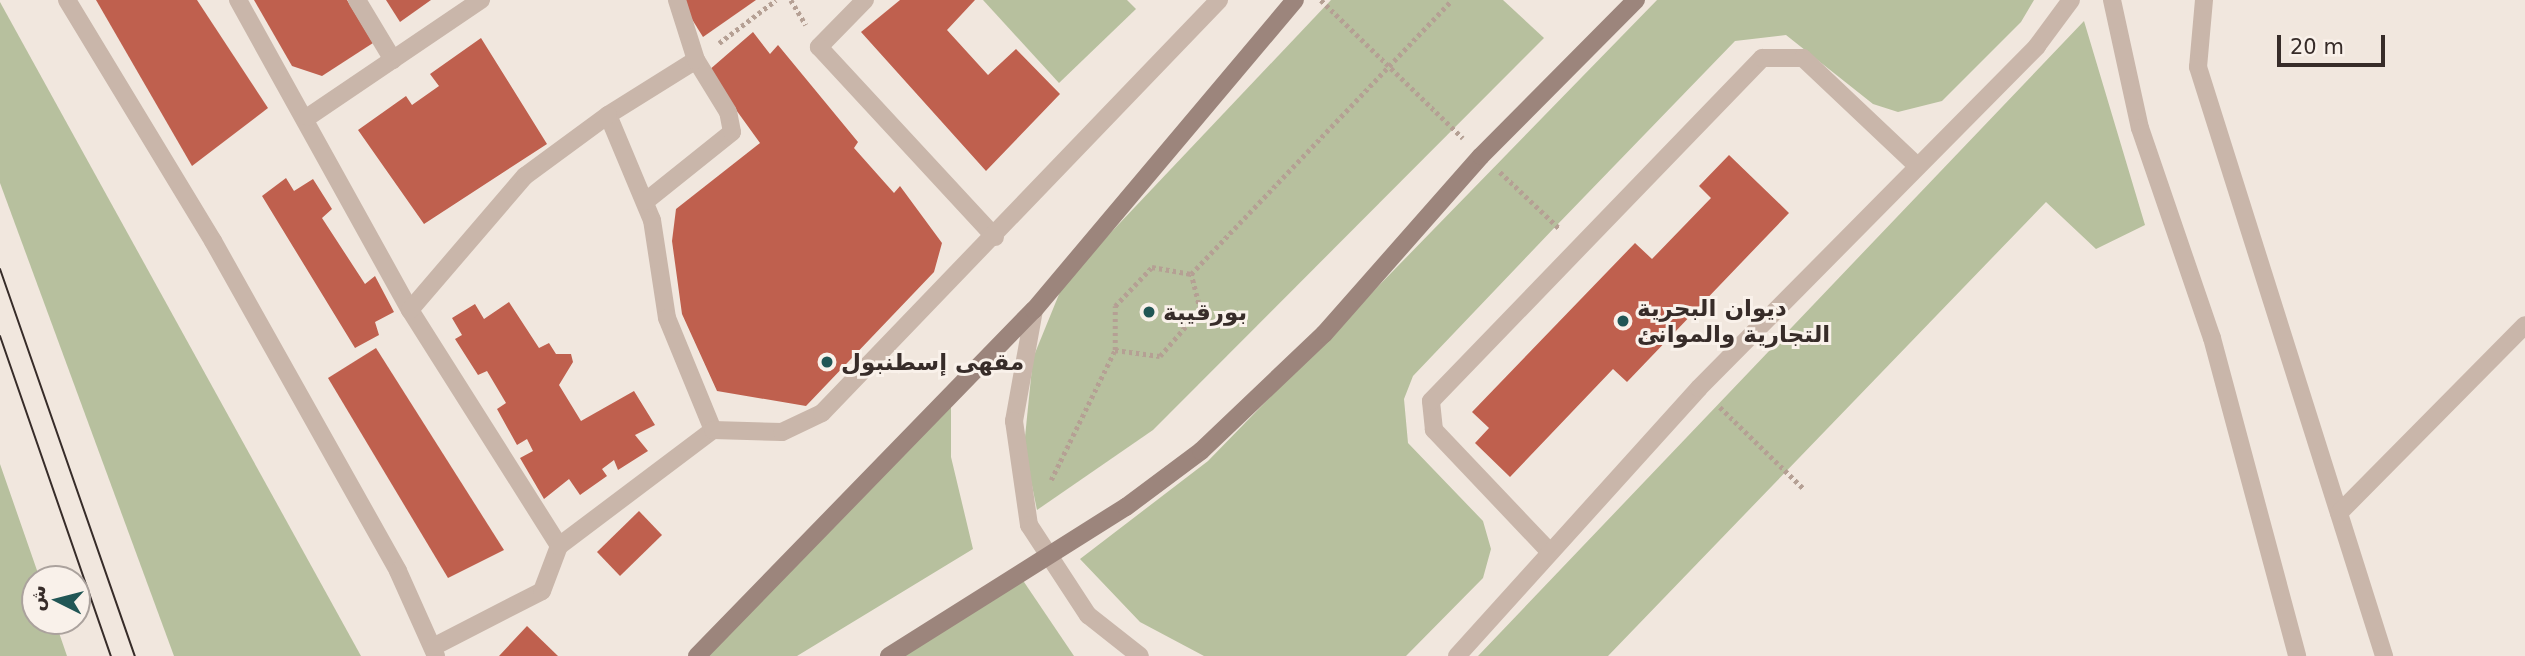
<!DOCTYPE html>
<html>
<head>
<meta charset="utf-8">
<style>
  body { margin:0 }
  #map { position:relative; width:2525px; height:656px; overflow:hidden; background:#f1e7de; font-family:"DejaVu Sans",Cairo,sans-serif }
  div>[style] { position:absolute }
  .green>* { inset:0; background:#b7c09e }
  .building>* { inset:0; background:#bf604e }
  .path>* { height:4.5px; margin-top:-2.25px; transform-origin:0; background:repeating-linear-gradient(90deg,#b5a094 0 3.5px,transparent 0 7px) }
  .service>* { height:18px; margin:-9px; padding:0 9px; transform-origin:9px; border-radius:9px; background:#c9b6aa }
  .minor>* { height:18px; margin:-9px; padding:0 9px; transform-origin:9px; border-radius:9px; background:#c9b6aa }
  .tertiary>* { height:18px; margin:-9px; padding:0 9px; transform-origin:9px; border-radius:9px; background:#c9b6aa }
  .secondary>* { height:18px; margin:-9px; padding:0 9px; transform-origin:9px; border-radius:9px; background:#9c857c }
  .tram>* { height:2px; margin:-1px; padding:0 1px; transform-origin:1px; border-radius:1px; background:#372c29 }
  .dots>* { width:19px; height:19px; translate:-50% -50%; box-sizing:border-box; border:4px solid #f9f1ea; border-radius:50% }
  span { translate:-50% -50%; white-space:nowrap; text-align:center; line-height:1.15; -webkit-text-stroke:6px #f9f1ea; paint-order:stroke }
  .poi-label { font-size:23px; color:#372c29; font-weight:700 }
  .left { translate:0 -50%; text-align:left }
  .north { position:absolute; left:21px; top:565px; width:70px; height:70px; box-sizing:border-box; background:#f9f1ea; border:2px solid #aba29d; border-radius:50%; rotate:276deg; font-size:19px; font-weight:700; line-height:28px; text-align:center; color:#372c29 }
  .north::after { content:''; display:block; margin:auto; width:24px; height:32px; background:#215655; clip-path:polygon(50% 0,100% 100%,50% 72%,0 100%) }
  .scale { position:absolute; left:2277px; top:35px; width:108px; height:32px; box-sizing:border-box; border:4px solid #372c29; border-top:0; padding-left:9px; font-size:21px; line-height:24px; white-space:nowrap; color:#372c29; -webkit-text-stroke:5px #f9f1ea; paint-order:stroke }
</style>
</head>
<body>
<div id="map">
  <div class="green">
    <i style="clip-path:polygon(983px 0,1127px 0,1136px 9px,1059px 83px)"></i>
    <i style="clip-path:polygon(1331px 0,1503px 0,1544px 38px,1153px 430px,1037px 510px,1024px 447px,1033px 358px,1064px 282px)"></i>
    <i style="clip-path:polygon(1657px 0,2034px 0,2021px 22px,1942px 101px,1898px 112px,1873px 104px,1786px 35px,1735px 41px,1556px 226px,1413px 376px,1404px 399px,1408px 443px,1483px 521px,1491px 549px,1483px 578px,1406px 656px,1204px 656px,1140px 622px,1080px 559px,1208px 461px)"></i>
    <i style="clip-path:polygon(0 2px,361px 656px,174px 656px,0 183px)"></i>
    <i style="clip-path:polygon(2084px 21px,2145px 225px,2096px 249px,2046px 202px,1608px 656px,1478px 656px)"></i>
    <i style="clip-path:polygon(951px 399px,951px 457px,973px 549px,797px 656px,706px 656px)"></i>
    <i style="clip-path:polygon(0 464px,40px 579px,35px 579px,35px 621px,55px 621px,67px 656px,0 656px)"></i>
    <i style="clip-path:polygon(1022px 579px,1074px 656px,900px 656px)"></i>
  </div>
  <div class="building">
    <i style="clip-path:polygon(96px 0,197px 0,268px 108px,192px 166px)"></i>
    <i style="clip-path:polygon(254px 0,347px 0,373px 43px,322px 76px,292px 66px)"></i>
    <i style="clip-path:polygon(386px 0,431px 0,400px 22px)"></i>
    <i style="clip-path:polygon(680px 0,756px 0,703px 37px)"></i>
    <i style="clip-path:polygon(900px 0,975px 0,947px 30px,988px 75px,1016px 49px,1060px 94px,986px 171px,861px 32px)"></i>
    <i style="clip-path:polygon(753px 32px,770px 54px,778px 45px,858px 142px,854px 148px,894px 193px,900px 186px,942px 243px,934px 272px,806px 406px,717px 391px,682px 314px,672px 241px,676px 209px,760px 143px,708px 71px)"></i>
    <i style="clip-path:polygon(481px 38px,547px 144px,424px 224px,358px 130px,406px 96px,412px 105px,439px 86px,430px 74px)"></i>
    <i style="clip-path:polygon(1729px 155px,1789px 213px,1627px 382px,1613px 369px,1510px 477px,1475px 443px,1489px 428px,1472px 412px,1635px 243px,1652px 259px,1711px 198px,1699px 186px)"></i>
    <i style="clip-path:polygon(286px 178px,294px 191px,313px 179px,332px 209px,322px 218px,365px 284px,375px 276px,394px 312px,375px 322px,379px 335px,355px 348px,262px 196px)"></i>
    <i style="clip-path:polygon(509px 302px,539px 348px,549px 343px,556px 354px,571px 354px,573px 362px,559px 385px,581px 421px,634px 391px,655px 425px,635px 435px,648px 451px,618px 470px,614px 460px,602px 469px,607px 476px,580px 495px,569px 479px,544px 499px,520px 458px,533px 451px,527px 439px,517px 445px,497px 409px,506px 403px,487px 371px,478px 375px,455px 339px,462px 335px,452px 318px,475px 304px,484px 319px)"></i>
    <i style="clip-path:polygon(376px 348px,504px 550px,448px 578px,328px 378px)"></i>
    <i style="clip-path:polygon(639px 511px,662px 535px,620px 576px,597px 552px)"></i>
    <i style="clip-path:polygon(527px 626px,558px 656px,499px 656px)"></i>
  </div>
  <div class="path">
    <i style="left:791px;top:0;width:29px;rotate:59deg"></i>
    <i style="left:1321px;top:0;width:198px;rotate:44.2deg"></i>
    <i style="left:719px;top:43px;width:71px;rotate:-37deg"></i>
    <i style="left:1500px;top:172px;width:83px;rotate:43.5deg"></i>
    <i style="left:1191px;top:274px;width:378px;rotate:-46.4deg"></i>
    <i style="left:1115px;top:350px;width:45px;rotate:7.6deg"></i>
    <i style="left:1160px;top:356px;width:61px;rotate:-49deg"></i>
    <i style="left:1200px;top:310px;width:37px;rotate:-104deg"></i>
    <i style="left:1720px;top:407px;width:117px;rotate:44.3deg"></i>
    <i style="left:1051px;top:480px;width:145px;rotate:-63.8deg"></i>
    <i style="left:1115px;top:350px;width:44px;rotate:-90deg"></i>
    <i style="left:1115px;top:306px;width:54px;rotate:-46.5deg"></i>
    <i style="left:1152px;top:267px;width:40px;rotate:10deg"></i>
  </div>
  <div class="service">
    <i style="left:2204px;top:0;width:67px;rotate:95.1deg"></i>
    <i style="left:2198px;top:67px;width:618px;rotate:72.47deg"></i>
    <i style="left:2339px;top:513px;width:264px;rotate:-45.3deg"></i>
    <i style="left:1548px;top:550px;width:166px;rotate:-133.5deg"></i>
    <i style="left:1434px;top:430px;width:29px;rotate:-96deg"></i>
    <i style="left:1431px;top:401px;width:477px;rotate:-46deg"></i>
    <i style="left:1762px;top:58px;width:41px"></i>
    <i style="left:1803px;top:58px;width:154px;rotate:43.4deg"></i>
  </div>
  <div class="minor">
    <i style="left:67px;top:0;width:282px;rotate:58.8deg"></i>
    <i style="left:213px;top:241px;width:378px;rotate:60.7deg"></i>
    <i style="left:398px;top:571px;width:93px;rotate:65.9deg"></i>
    <i style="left:238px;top:0;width:355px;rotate:61deg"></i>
    <i style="left:410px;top:310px;width:279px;rotate:57.7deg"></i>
    <i style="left:357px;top:0;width:70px;rotate:59deg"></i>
    <i style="left:865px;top:0;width:66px;rotate:134.4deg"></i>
    <i style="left:819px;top:47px;width:259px;rotate:47.2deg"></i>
    <i style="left:696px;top:60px;width:104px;rotate:148deg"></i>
    <i style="left:608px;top:115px;width:114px;rotate:67.3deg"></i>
    <i style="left:652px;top:220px;width:99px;rotate:81.3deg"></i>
    <i style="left:667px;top:318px;width:121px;rotate:67.7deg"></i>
    <i style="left:308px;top:117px;width:209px;rotate:-34.1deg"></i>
    <i style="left:646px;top:201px;width:110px;rotate:-38.7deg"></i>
    <i style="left:732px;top:132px;width:20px;rotate:-101deg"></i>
    <i style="left:728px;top:112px;width:61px;rotate:-121.6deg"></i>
    <i style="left:696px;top:60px;width:63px;rotate:-107.6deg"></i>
    <i style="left:410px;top:310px;width:177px;rotate:-49.4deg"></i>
    <i style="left:525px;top:176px;width:103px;rotate:-36.3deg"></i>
    <i style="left:435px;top:646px;width:120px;rotate:-27.2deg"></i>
    <i style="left:542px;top:591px;width:48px;rotate:-69.3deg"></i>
    <i style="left:559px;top:546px;width:193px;rotate:-37deg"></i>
    <i style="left:713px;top:430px;width:69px;rotate:1.7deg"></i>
    <i style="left:782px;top:432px;width:44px;rotate:-25.4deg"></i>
    <i style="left:822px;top:413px;width:573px;rotate:-46.13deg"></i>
    <i style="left:1457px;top:656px;width:361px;rotate:-47.9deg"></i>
    <i style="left:1699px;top:388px;width:481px;rotate:-45.3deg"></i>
    <i style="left:2037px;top:46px;width:57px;rotate:-53.5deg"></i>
  </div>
  <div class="tertiary">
    <i style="left:2112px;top:0;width:131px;rotate:77.7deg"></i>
    <i style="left:2140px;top:128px;width:222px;rotate:71.1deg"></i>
    <i style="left:2212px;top:338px;width:329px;rotate:75deg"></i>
    <i style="left:1034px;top:310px;width:113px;rotate:100.2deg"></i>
    <i style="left:1014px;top:421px;width:105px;rotate:81.8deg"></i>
    <i style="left:1029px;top:525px;width:108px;rotate:56.8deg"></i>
    <i style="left:1088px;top:615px;width:66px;rotate:38.3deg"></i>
  </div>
  <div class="secondary">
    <i style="left:697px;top:656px;width:483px;rotate:-45.8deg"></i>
    <i style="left:1034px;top:310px;width:405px;rotate:-49.9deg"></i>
    <i style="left:889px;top:656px;width:280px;rotate:-32.2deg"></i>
    <i style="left:1126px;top:507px;width:94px;rotate:-36.7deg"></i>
    <i style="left:1201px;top:451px;width:170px;rotate:-43.6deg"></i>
    <i style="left:1324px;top:334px;width:237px;rotate:-48.6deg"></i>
    <i style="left:1481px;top:156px;width:220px;rotate:-45.2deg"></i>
  </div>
  <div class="tram">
    <i style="left:0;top:269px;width:410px;rotate:70.8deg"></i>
    <i style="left:0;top:336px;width:339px;rotate:70.9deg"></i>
  </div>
  <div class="dots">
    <i style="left:1149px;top:312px;background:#215655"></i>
    <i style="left:1623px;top:321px;background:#215655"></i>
    <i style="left:827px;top:362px;background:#215655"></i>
  </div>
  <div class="poi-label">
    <span class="left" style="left:1637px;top:321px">ديوان البحرية<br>التجارية والموانئ</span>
    <span class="left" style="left:1163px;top:312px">بورقيبة</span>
    <span class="left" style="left:841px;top:362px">مقهى إسطنبول</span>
  </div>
  <div class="north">ش</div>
  <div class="scale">20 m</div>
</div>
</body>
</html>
